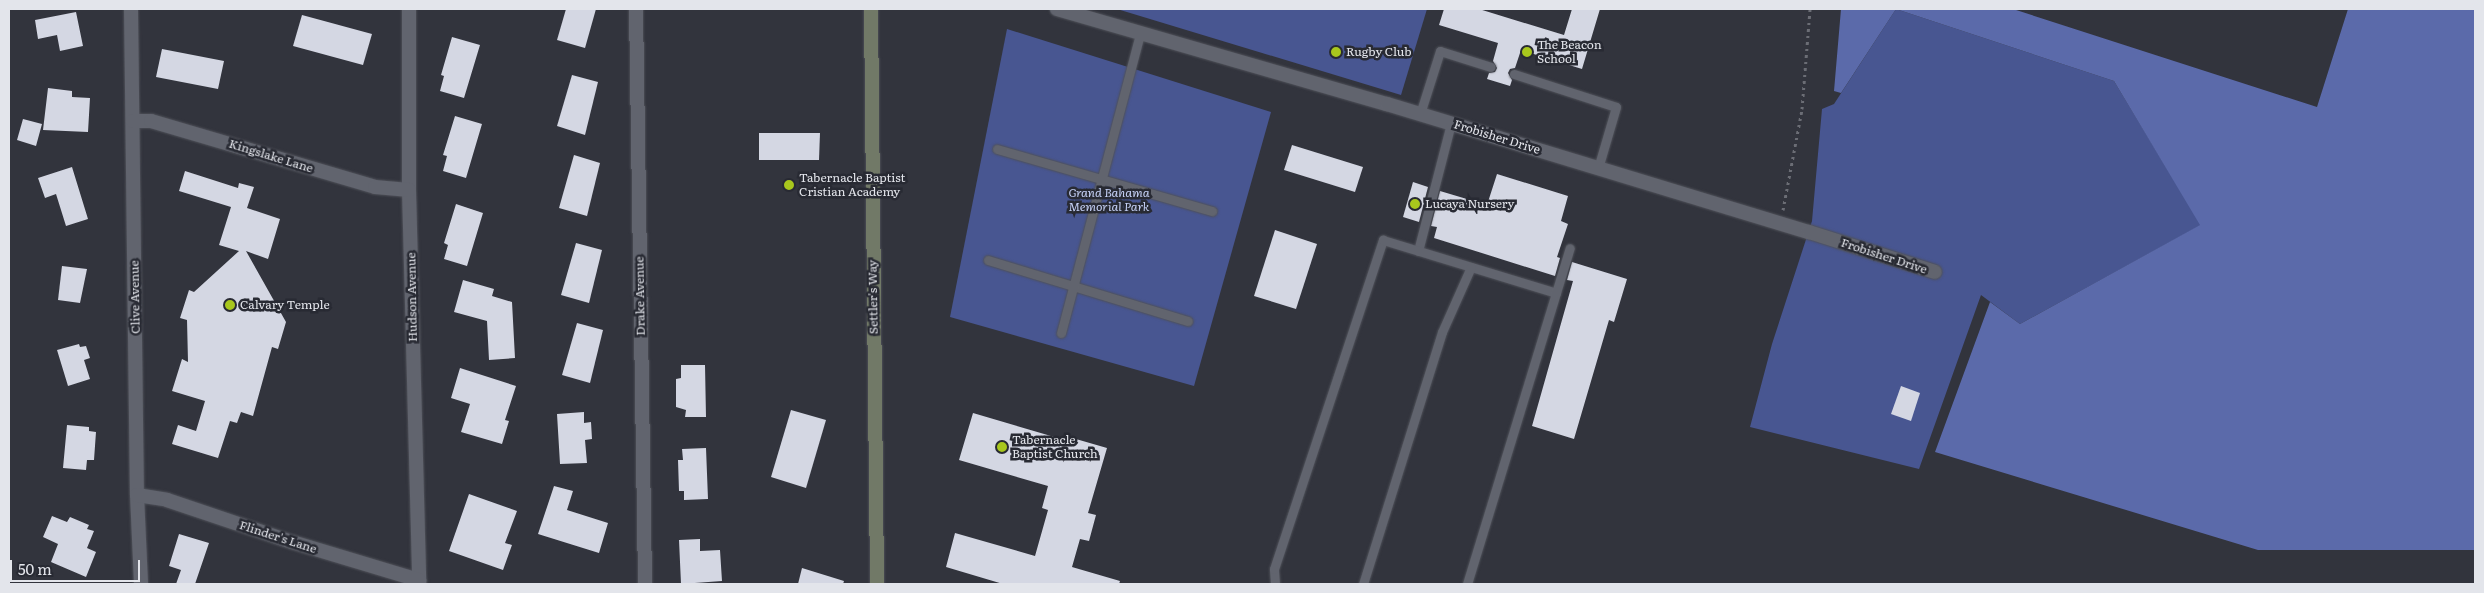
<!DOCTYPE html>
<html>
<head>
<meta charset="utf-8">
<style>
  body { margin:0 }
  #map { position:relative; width:2484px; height:593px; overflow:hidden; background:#32343d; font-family:Literata,serif }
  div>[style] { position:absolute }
  .green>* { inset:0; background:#485691 }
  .forest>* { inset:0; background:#5b6aaa }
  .building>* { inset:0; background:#d4d7e3 }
  .path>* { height:3px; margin-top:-1.5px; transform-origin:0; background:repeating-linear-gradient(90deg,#6b6d75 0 2.5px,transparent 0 6.5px) }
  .roads { filter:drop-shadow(0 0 1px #4e5058) drop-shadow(0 0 1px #4e5058) }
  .service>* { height:9px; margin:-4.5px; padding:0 4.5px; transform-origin:4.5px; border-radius:4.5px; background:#61646e }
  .minor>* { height:14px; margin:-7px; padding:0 7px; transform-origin:7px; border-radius:7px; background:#61646e }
  .secondary>* { height:14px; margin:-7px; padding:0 7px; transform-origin:7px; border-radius:7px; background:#717967 }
  .dots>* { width:14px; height:14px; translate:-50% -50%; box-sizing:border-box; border:2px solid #282a33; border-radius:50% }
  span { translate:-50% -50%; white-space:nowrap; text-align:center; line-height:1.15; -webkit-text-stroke:5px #282a33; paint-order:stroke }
  .poi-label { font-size:12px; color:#e3e5eb }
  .left { translate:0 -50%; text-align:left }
  .street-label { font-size:12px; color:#e3e5eb }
  .park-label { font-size:12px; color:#c6d1f6; font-style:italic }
  .frame { position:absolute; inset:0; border:10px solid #e3e5eb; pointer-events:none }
  .scale { position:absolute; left:10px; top:560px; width:130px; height:22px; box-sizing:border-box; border:2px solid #e3e5eb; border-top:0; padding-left:6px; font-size:15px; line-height:18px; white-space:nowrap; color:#e3e5eb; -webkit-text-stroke:4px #282a33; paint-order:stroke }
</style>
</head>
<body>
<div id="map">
  <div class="green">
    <i style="clip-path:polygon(1117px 9px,1427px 9px,1401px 95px)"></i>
    <i style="clip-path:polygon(1896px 9px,2114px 81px,2201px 225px,2020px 324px,1981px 295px,1919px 469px,1750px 427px,1772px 344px,1812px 221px,1822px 109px,1834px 104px)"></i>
    <i style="clip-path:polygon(1007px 29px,1271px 112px,1194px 386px,950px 317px)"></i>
  </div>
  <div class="forest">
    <i style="clip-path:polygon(1841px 9px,2013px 9px,2317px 107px,2348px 9px,2475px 9px,2475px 550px,2258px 550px,1935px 452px,1990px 302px,2020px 324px,2200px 225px,2114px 81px,1896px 9px,1841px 93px,1834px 91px)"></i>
  </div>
  <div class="building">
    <i style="clip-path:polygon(566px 9px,596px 9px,585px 48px,557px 40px)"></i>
    <i style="clip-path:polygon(1444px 9px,1479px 9px,1564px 35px,1572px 9px,1600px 9px,1582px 69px,1521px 50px,1515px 68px,1510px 69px,1508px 73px,1512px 80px,1510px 86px,1487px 79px,1489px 73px,1495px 72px,1497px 68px,1493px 61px,1498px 43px,1439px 25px)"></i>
    <i style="clip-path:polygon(76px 12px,83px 46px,60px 51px,57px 35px,38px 39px,35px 20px)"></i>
    <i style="clip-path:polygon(302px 15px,372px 34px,363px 65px,293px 46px)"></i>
    <i style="clip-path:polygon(452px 37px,480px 45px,464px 98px,440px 91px,444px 76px,441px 75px)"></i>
    <i style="clip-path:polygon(162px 49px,224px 61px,218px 89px,156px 77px)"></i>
    <i style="clip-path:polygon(572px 75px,598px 82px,585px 135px,557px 126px)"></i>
    <i style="clip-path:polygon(48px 88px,72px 91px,72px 97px,90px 98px,88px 132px,43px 130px)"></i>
    <i style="clip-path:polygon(455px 116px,482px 124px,466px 178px,443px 171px,447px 156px,443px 155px)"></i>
    <i style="clip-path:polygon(23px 119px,42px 124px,36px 146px,17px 140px)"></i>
    <i style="clip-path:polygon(759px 133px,820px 133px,819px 160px,759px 160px)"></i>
    <i style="clip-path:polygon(1292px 145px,1363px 167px,1355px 192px,1284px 170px)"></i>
    <i style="clip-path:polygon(574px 155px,600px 163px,587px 216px,559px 208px)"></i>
    <i style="clip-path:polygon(72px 167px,88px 219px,66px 226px,56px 194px,45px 198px,38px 178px)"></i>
    <i style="clip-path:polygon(185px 171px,238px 188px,239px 183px,254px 187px,247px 208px,280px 219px,268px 259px,246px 251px,286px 322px,278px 349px,272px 347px,253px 416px,241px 412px,237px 423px,230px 421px,218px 458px,172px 444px,178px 425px,196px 431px,205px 401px,172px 391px,182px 359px,188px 362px,187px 320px,180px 318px,189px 290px,194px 292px,239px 251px,219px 245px,231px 207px,179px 191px)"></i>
    <i style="clip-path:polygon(1497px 174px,1568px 196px,1561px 221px,1568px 224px,1557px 257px,1560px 258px,1555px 276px,1434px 238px,1437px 227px,1431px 226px,1440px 191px,1487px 205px)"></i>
    <i style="clip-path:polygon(1413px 182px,1428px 187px,1419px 222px,1403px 217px)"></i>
    <i style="clip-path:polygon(456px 204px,483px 213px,467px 266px,444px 259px,448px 245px,444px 243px)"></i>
    <i style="clip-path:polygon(1275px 230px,1317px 244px,1296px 309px,1254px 296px)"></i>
    <i style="clip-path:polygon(576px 243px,602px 250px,589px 303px,561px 295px)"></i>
    <i style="clip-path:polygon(1572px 262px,1627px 279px,1614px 322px,1609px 320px,1574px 439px,1532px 426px,1573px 281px,1567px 280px)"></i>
    <i style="clip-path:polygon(62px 266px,87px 269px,80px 303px,58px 300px)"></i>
    <i style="clip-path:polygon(463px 280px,494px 289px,492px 296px,512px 302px,515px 358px,489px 360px,487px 321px,454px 312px)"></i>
    <i style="clip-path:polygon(577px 323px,603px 330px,590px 383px,562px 375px)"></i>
    <i style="clip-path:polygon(79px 344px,80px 347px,86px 346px,90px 358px,84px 360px,90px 379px,68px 386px,57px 350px)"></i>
    <i style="clip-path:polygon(681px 365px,705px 365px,706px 417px,685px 417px,686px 410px,676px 407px,676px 379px,681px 378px)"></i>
    <i style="clip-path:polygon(460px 368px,516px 386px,505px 420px,509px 421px,502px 444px,461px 432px,470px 404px,451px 398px)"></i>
    <i style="clip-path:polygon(1901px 386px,1920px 393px,1911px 421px,1891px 414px)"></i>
    <i style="clip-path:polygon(791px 410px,826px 420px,806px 488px,771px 477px)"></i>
    <i style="clip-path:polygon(584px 412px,584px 423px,591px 422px,592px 439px,585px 440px,587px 463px,560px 464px,557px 414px)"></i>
    <i style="clip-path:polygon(973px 413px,1068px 441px,1069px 437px,1107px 448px,1088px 513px,1096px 515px,1089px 541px,1080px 539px,1072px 567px,1120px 581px,1119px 584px,1003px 584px,946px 567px,955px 533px,1035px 556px,1048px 510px,1042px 508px,1048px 486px,959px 460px)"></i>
    <i style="clip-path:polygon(67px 425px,89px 427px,89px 431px,96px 432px,94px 460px,87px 460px,86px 470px,63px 468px)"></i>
    <i style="clip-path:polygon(706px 448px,708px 499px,684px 500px,684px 491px,679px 491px,678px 460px,683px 460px,682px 449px)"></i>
    <i style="clip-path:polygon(554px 486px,573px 491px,567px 510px,608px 523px,599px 553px,538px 534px)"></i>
    <i style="clip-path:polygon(469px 494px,517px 511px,505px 543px,512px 545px,503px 570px,449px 551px)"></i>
    <i style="clip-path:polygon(52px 516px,67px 522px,70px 517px,89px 525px,87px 529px,94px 531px,87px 548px,96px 552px,86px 577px,51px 562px,58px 544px,43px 537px)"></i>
    <i style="clip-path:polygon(179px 534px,209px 543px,195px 584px,176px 584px,181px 570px,169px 566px)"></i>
    <i style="clip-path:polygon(700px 539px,700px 551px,720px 550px,722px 581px,681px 584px,679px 540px)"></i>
    <i style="clip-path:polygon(802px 568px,844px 581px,843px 584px,798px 584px)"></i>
  </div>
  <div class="path">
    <i style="left:1783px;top:210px;width:103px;rotate:-79.3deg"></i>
    <i style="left:1802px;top:109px;width:100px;rotate:-85.4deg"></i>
  </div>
  <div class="roads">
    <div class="service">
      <i style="left:1514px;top:74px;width:107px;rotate:17.9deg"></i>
      <i style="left:1616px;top:107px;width:64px;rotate:106.4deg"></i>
      <i style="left:1420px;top:114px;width:66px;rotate:-72.4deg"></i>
      <i style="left:1440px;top:51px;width:53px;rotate:17.4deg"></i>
      <i style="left:997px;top:149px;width:224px;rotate:16.1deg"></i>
      <i style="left:1418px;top:251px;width:132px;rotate:-75.5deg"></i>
      <i style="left:988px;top:260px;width:209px;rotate:17deg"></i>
      <i style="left:1061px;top:333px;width:310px;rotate:-75.2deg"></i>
      <i style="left:1275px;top:584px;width:15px;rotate:-94deg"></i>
      <i style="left:1274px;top:569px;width:347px;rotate:-71.7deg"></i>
      <i style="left:1383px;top:240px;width:181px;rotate:17deg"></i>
      <i style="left:1363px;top:584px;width:264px;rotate:-72.6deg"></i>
      <i style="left:1442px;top:332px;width:71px;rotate:-66deg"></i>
      <i style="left:1467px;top:584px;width:351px;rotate:-73deg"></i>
    </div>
    <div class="minor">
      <i style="left:131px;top:9px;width:486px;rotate:89.3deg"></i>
      <i style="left:137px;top:495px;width:89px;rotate:87.4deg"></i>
      <i style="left:409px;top:9px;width:181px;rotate:90deg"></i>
      <i style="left:409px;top:190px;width:394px;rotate:88.5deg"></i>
      <i style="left:636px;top:9px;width:575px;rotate:89.1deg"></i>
      <i style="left:1057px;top:9px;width:343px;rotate:16.1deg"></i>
      <i style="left:1387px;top:104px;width:441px;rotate:16.9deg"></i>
      <i style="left:1809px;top:232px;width:132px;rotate:17.6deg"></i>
      <i style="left:133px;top:121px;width:18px"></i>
      <i style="left:151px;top:121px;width:234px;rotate:16.4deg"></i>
      <i style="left:375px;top:187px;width:34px;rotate:5deg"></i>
      <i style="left:137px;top:495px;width:30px;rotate:9deg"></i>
      <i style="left:167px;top:500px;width:132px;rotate:18.6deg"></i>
      <i style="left:292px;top:542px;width:133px;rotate:16.7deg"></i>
    </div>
    <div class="secondary">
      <i style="left:871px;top:9px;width:575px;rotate:89.4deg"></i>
    </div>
  </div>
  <div class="dots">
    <i style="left:1336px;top:52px;background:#a8c71d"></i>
    <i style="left:1527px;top:52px;background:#a8c71d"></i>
    <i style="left:789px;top:185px;background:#a8c71d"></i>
    <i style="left:1415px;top:204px;background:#a8c71d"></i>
    <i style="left:230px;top:305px;background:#a8c71d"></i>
    <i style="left:1002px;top:447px;background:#a8c71d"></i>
  </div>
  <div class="poi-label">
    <span class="left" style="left:1537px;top:52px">The Beacon<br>School</span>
    <span class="left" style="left:1346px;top:52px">Rugby Club</span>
    <span class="left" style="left:799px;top:185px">Tabernacle Baptist<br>Cristian Academy</span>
    <span class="left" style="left:1425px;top:204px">Lucaya Nursery</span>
    <span class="left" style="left:240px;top:305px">Calvary Temple</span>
    <span class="left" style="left:1012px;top:447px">Tabernacle<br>Baptist Church</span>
  </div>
  <div class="street-label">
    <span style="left:1497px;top:137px;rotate:17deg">Frobisher Drive</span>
    <span style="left:271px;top:156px;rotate:17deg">Kingslake Lane</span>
    <span style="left:1884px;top:256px;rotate:18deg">Frobisher Drive</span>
    <span style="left:640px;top:296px;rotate:-91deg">Drake Avenue</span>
    <span style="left:135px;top:297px;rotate:-91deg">Clive Avenue</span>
    <span style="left:412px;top:297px;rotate:-91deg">Hudson Avenue</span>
    <span style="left:873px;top:297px;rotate:-91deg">Settler's Way</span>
    <span style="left:278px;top:537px;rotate:18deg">Flinder's Lane</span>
  </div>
  <div class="park-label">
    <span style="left:1109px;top:200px">Grand Bahama<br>Memorial Park</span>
  </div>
  <div class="frame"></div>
  <div class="scale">50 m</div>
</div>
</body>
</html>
